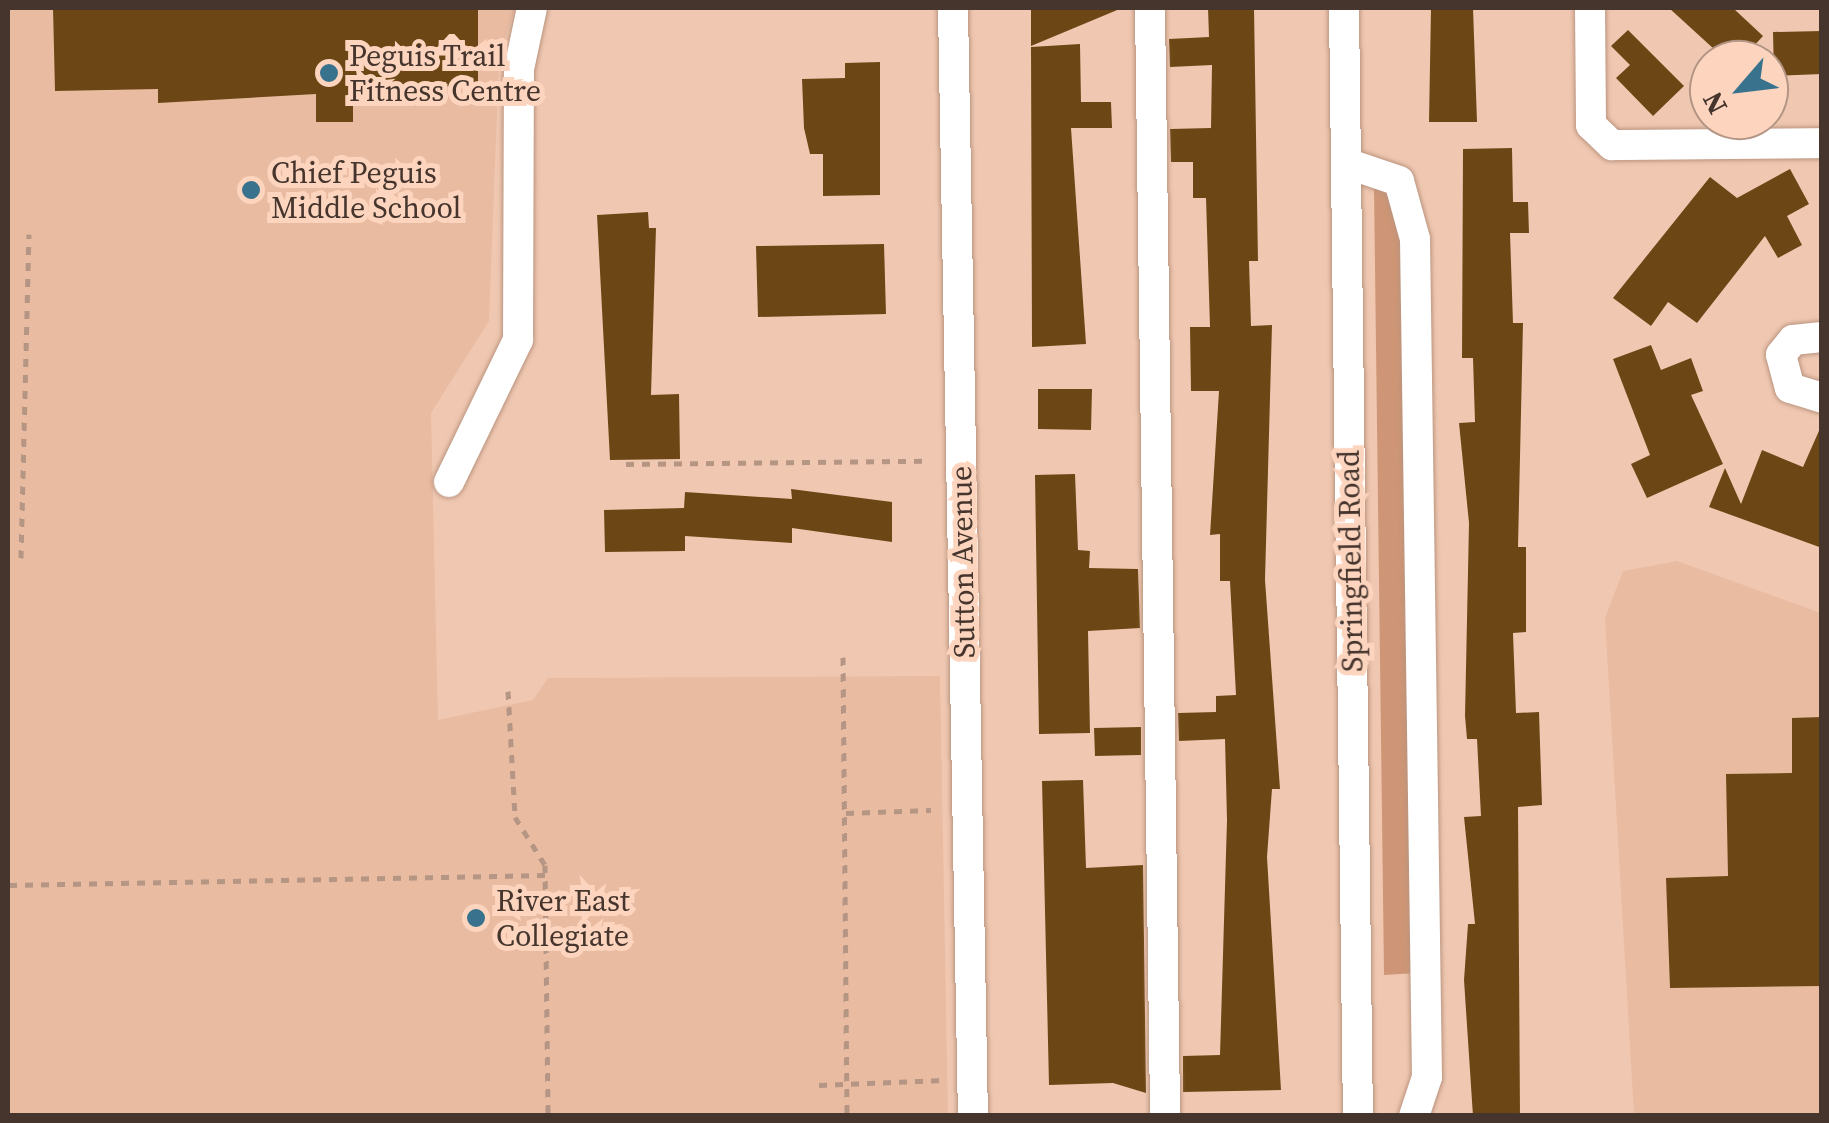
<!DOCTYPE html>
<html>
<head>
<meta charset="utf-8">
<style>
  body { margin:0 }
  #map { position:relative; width:1829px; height:1123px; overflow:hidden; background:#f0c8b2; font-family:"Source Serif 4",serif }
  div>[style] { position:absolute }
  .built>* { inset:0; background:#e9bba1 }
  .green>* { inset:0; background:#ce9676 }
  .building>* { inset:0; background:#6c4715 }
  .path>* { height:5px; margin-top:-2.5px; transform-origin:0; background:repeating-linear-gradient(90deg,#b59584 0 8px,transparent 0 16px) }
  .roads { filter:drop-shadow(0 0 2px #ba947f) drop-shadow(0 0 2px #ba947f) }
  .minor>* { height:30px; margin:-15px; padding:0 15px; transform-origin:15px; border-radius:15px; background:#fff }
  .dots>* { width:28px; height:28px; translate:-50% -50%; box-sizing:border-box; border:5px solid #fdd5bf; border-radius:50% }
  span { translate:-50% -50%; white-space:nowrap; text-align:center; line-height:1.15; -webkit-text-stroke:10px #fdd5bf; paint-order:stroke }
  .poi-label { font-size:30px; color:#45352d }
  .left { translate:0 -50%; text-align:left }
  .street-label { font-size:30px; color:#45352d }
  .frame { position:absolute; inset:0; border:10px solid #45352d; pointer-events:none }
  .north { position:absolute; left:1689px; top:40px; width:100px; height:100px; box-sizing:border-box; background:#fdd5bf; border:2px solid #b39585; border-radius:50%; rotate:242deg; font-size:28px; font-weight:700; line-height:40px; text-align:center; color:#45352d }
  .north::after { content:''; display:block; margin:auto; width:35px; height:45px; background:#39728c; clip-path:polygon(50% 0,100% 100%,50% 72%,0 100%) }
</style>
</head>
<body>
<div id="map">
  <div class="built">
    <i style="clip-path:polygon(8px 8px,515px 8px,499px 59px,489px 321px,431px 413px,438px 720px,533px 700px,548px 678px,940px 676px,948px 1115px,8px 1115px)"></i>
    <i style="clip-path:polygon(1677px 561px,1821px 613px,1821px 1115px,1634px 1115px,1605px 618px,1623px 571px)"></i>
  </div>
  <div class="green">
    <i style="clip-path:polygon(1374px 188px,1387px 189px,1404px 247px,1416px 973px,1384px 975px)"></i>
  </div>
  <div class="building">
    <i style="clip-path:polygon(53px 8px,478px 8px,478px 86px,403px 87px,402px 100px,353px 100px,353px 122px,316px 122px,316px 94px,158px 103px,158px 89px,55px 91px)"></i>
    <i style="clip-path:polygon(1031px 8px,1122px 8px,1031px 46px)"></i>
    <i style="clip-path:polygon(1208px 8px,1254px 8px,1258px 261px,1249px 261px,1251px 326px,1272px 325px,1265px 580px,1280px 789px,1272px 789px,1267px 857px,1281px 1090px,1183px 1092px,1183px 1056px,1220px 1055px,1227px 820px,1225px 739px,1179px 741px,1178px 713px,1216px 712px,1216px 696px,1236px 695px,1230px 581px,1220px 581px,1220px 534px,1210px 535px,1219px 391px,1191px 391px,1190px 327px,1210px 327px,1206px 198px,1193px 198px,1193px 162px,1171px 162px,1170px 129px,1211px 128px,1212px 65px,1170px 67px,1169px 39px,1209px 37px)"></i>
    <i style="clip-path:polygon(1431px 8px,1473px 8px,1477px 122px,1429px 122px)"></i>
    <i style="clip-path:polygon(1669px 8px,1733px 8px,1763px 36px,1741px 60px,1726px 60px)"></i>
    <i style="clip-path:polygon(1628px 30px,1684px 86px,1653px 116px,1616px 78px,1630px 65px,1611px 46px)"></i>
    <i style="clip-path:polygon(1822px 31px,1822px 74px,1774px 76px,1773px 32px)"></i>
    <i style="clip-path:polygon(1080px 44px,1081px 102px,1111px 102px,1112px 128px,1071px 128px,1086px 344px,1032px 347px,1031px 47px)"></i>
    <i style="clip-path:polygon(880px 62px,880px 195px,823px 196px,823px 154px,810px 154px,804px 128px,802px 79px,845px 78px,845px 63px)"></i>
    <i style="clip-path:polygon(1512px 148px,1513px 202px,1528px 202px,1529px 233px,1510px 233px,1513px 323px,1523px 323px,1518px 547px,1526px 547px,1526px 632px,1513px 633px,1516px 713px,1539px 712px,1542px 805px,1518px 807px,1520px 1116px,1473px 1116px,1464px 980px,1468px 924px,1475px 924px,1464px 817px,1481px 816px,1477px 739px,1467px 739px,1465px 716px,1469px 523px,1459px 423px,1475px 422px,1473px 358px,1462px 358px,1463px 149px)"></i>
    <i style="clip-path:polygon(1790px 169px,1809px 204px,1787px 216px,1802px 245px,1778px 258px,1765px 236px,1697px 323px,1668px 302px,1651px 326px,1613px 298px,1710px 177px,1737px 198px)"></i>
    <i style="clip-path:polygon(648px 212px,649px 228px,656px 228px,651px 395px,679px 394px,680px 459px,610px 460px,597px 215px)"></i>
    <i style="clip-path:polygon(884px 244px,886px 314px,758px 317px,756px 246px)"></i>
    <i style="clip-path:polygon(1651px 345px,1661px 370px,1691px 358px,1703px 391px,1691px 395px,1723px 464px,1647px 498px,1631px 464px,1650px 455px,1613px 359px)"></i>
    <i style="clip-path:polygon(1038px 389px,1092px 389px,1091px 430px,1038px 429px)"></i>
    <i style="clip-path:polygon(1822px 424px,1822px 548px,1709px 507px,1725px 468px,1741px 504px,1762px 450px,1803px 467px)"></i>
    <i style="clip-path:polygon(1075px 474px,1078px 550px,1090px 551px,1089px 568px,1138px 569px,1140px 628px,1088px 631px,1090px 733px,1039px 734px,1035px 475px)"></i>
    <i style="clip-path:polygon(791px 489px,892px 502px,892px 542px,792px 528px,792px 543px,685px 536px,685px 551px,605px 552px,604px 510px,684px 508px,685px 492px,792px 499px)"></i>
    <i style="clip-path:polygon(1822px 717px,1822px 986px,1670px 988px,1666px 878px,1728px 876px,1726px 774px,1792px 773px,1792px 718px)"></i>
    <i style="clip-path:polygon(1141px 727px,1141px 755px,1095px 756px,1094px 728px)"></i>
    <i style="clip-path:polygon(1083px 780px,1086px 868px,1143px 865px,1146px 1093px,1113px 1083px,1049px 1085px,1042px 781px)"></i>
  </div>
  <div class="path">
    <i style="left:626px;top:464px;width:301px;rotate:-0.6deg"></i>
    <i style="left:21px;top:558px;width:324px;rotate:-88.6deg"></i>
    <i style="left:843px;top:657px;width:459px;rotate:89.5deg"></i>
    <i style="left:508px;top:691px;width:126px;rotate:86.8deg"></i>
    <i style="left:515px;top:817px;width:57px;rotate:58deg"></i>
    <i style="left:545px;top:865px;width:251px;rotate:89.3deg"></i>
    <i style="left:846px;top:813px;width:85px;rotate:-2deg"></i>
    <i style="left:9px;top:885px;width:536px;rotate:-1.07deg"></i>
    <i style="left:819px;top:1085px;width:125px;rotate:-2.3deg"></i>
  </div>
  <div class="roads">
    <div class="minor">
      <i style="left:953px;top:8px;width:1108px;rotate:88.97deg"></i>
      <i style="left:1150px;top:8px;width:1108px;rotate:89.22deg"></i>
      <i style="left:1344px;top:8px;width:1108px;rotate:89.28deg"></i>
      <i style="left:1590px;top:8px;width:117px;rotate:89.5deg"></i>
      <i style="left:1591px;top:125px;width:29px;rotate:44deg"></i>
      <i style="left:1612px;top:145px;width:210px;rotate:-0.5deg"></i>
      <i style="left:1346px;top:163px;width:56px;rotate:18.8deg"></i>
      <i style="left:1399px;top:181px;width:60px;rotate:74.6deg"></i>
      <i style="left:1415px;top:239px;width:838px;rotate:89.18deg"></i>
      <i style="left:1427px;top:1077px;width:41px;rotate:108.4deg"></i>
      <i style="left:1822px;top:337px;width:29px;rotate:174deg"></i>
      <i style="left:1793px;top:340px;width:19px;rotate:129deg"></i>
      <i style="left:1781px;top:355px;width:34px;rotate:75deg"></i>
      <i style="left:1790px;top:388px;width:34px;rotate:17deg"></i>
      <i style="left:449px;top:482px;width:158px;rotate:-64.1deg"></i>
      <i style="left:518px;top:340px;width:271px;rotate:-89.8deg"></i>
      <i style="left:519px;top:69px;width:62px;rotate:-78deg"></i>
    </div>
  </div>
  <div class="dots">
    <i style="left:329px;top:73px;background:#39728c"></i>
    <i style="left:251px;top:190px;background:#39728c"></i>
    <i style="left:476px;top:918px;background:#39728c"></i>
  </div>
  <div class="poi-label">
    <span class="left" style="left:349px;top:73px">Peguis Trail<br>Fitness Centre</span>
    <span class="left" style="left:271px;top:190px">Chief Peguis<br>Middle School</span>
    <span class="left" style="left:496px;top:918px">River East<br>Collegiate</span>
  </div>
  <div class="street-label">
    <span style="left:1351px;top:561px;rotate:-91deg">Springfield Road</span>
    <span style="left:963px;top:562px;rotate:-91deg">Sutton Avenue</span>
  </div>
  <div class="frame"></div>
  <div class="north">N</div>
</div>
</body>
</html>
